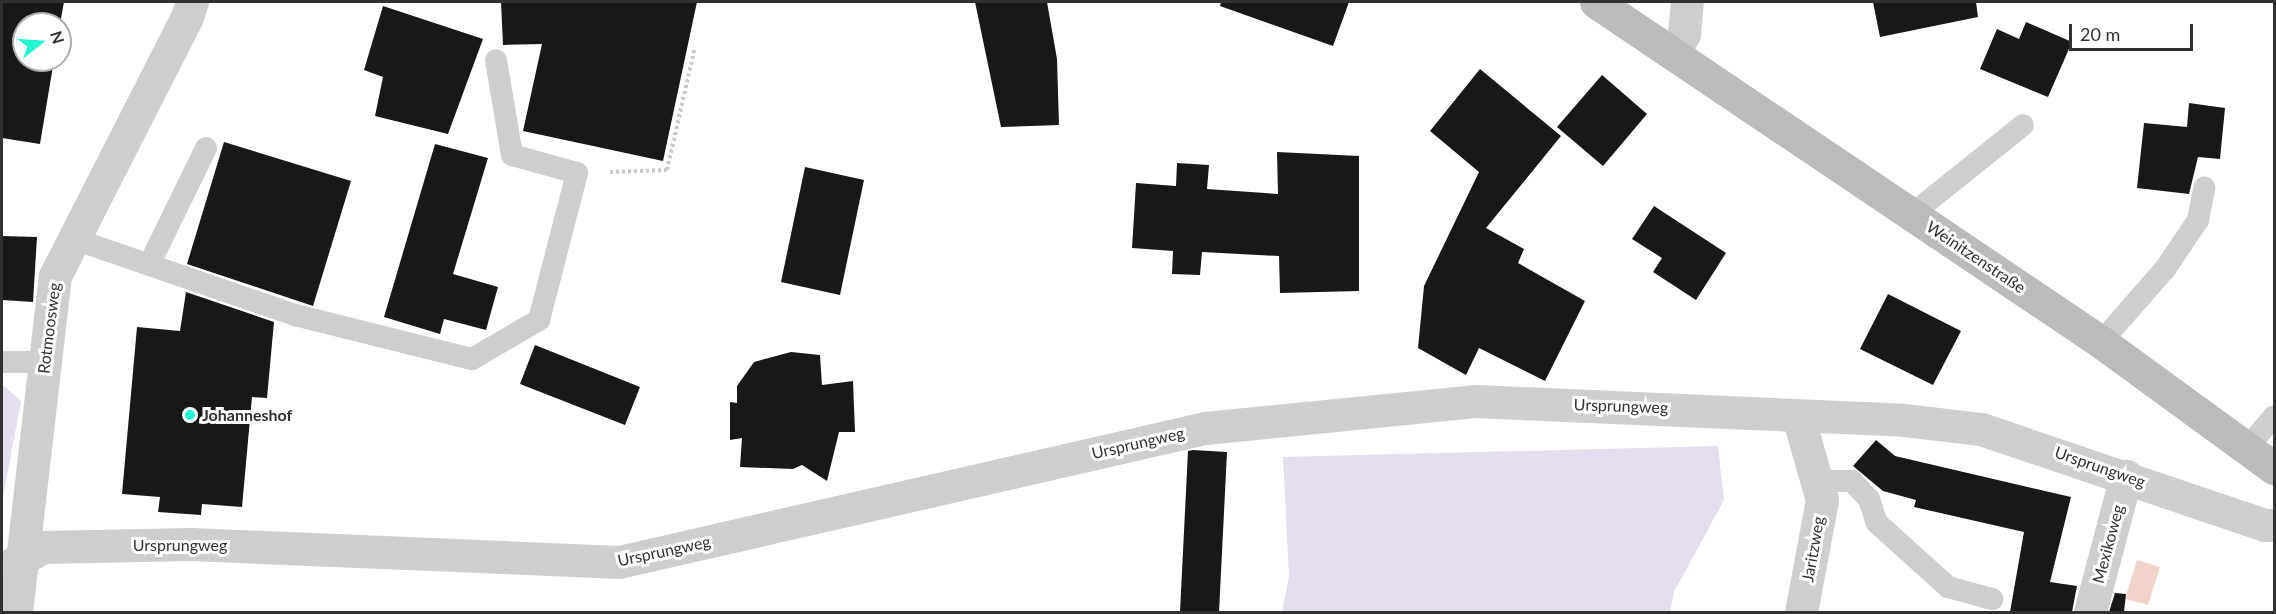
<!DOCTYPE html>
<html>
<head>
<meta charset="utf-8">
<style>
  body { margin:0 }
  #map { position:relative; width:2276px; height:614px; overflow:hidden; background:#fff; font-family:Lato,sans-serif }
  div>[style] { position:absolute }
  .green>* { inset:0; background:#e4deef }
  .water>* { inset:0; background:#f0d4c9 }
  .building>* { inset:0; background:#181818 }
  .path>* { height:4px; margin-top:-2px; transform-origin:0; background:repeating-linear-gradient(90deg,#c8c8c8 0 3px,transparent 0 6px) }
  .service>* { height:22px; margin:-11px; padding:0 11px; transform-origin:11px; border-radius:11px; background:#cecece }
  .minor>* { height:33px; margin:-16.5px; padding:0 16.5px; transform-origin:16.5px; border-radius:16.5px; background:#cecece }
  .secondary>* { height:33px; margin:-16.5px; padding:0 16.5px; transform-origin:16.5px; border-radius:16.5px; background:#bbb }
  .dots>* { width:16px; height:16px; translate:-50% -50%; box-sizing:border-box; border:3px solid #fff; border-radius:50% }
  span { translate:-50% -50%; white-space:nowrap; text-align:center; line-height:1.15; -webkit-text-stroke:6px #fff; paint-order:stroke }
  .street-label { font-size:16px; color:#313131 }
  .poi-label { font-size:16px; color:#313131; font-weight:700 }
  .left { translate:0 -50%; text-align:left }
  .frame { position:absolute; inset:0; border:3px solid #313131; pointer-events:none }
  .north { position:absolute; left:12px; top:12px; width:60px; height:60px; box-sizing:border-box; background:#fff; border:2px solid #adadad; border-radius:50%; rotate:73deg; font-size:16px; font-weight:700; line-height:24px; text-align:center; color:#313131 }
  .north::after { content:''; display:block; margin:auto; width:21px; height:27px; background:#25f5d2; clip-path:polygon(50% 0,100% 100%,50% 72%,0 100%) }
  .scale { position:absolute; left:2069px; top:24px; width:124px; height:27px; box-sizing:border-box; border:3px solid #313131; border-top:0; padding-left:8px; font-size:18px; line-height:21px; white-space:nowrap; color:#313131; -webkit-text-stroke:4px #fff; paint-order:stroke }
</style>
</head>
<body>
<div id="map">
  <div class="green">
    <i style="clip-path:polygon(2px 384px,21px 401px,2px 503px)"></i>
    <i style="clip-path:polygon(1718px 446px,1724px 500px,1674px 592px,1670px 612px,1282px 612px,1289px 576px,1283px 457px)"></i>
  </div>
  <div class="water">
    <i style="clip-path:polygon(2137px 560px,2160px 567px,2148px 605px,2125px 599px)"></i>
  </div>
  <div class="building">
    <i style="clip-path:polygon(2px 2px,64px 2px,60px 24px,24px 24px,24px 60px,54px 60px,40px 144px,2px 138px)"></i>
    <i style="clip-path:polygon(501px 2px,697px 2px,663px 161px,523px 131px,542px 44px,503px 45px)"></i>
    <i style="clip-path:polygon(975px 2px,1047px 2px,1057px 59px,1059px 125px,1001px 127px)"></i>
    <i style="clip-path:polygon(1221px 2px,1349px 2px,1333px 46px,1220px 6px)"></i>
    <i style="clip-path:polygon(1873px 2px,1976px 2px,1978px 17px,1880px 37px)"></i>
    <i style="clip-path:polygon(383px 6px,483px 39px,448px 134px,375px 116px,383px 77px,364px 70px)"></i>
    <i style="clip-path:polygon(2026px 22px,2072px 42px,2048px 97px,1980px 69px,1997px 29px,2019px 39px)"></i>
    <i style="clip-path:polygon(1480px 69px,1561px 136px,1486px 228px,1524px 249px,1518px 263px,1585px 301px,1545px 381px,1479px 348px,1466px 375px,1418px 348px,1424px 286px,1479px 172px,1430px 131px)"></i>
    <i style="clip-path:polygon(1602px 75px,1647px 114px,1603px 166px,1557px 127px)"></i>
    <i style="clip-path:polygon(2189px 103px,2225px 108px,2220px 159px,2198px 157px,2189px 194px,2137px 188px,2144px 123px,2187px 127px)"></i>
    <i style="clip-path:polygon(224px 142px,351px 181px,313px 306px,187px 264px)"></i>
    <i style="clip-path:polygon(435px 144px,488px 158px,453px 274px,498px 287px,486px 330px,444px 319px,440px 334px,384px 317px)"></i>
    <i style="clip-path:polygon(1277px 152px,1359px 156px,1359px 291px,1280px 293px,1279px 256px,1202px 252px,1200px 275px,1172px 274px,1173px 251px,1132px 248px,1136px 183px,1176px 186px,1177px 163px,1209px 165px,1207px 189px,1278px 194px)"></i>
    <i style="clip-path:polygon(805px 167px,864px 180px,840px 295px,781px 282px)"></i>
    <i style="clip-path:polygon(1654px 206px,1726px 253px,1696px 300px,1653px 272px,1662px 258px,1632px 239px)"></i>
    <i style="clip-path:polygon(2px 236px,37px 237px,33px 302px,2px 300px)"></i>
    <i style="clip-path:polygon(186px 292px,274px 322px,267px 398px,252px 397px,242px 507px,202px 504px,201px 515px,158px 512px,160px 497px,122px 494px,137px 327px,180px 331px)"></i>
    <i style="clip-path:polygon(1888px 294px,1961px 331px,1933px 385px,1860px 349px)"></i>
    <i style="clip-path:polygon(535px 345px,640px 387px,625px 425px,520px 384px)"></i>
    <i style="clip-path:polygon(791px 352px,820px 355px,822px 385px,853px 381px,855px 432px,839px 432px,827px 481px,802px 465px,793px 469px,740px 467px,742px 438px,730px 440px,730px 402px,737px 403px,737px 386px,754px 362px)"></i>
    <i style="clip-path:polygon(1876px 440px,1895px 456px,2071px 497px,2050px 582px,2077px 586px,2072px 612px,2010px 612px,2024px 532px,1914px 507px,1916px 500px,1883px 491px,1853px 466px)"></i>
    <i style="clip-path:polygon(1193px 450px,1227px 452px,1219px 612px,1180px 612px,1188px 451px)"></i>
    <i style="clip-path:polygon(2115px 593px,2126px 594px,2124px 612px,2109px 612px)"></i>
  </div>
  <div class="path">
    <i style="left:610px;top:172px;width:57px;rotate:-2deg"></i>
    <i style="left:667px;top:170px;width:126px;rotate:-77.2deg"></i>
  </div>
  <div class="service">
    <i style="left:1912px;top:214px;width:142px;rotate:-38.7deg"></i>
    <i style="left:74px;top:239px;width:234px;rotate:19deg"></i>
    <i style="left:295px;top:315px;width:182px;rotate:14deg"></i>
    <i style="left:472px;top:359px;width:78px;rotate:-30.2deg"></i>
    <i style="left:539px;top:320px;width:152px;rotate:-75.5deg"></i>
    <i style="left:577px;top:173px;width:67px;rotate:-164.5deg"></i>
    <i style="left:512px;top:155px;width:96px;rotate:-99.6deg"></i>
    <i style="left:149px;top:265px;width:130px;rotate:-64deg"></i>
    <i style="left:2101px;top:342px;width:97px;rotate:-48.8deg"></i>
    <i style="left:2165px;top:269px;width:59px;rotate:-56deg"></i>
    <i style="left:2198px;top:220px;width:33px;rotate:-79deg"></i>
    <i style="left:2px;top:362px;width:42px"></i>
    <i style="left:2248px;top:447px;width:40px;rotate:-50deg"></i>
    <i style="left:1816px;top:481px;width:36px"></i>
    <i style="left:1852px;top:481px;width:25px;rotate:47deg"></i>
    <i style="left:1869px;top:499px;width:25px;rotate:72deg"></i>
    <i style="left:1877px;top:523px;width:96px;rotate:42deg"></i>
    <i style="left:1948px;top:587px;width:46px;rotate:15.3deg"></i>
  </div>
  <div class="minor">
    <i style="left:1674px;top:52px;width:21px;rotate:-61deg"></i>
    <i style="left:1684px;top:34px;width:32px;rotate:-85deg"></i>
    <i style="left:1798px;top:416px;width:87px;rotate:74.1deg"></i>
    <i style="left:1822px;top:500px;width:114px;rotate:100.6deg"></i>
    <i style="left:2px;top:569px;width:47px;rotate:-27.6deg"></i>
    <i style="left:44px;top:547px;width:147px;rotate:-1.2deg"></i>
    <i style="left:191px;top:544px;width:428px;rotate:2.4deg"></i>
    <i style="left:619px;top:562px;width:601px;rotate:-12.88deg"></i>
    <i style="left:1205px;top:428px;width:271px;rotate:-5.7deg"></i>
    <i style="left:1475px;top:401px;width:429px;rotate:2.5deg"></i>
    <i style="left:1904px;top:420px;width:78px;rotate:6.7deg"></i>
    <i style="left:1981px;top:429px;width:299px;rotate:18.7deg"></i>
    <i style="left:2264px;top:525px;width:10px"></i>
    <i style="left:16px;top:612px;width:338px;rotate:-83.4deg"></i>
    <i style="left:55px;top:276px;width:291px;rotate:-63deg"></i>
    <i style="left:187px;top:17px;width:16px;rotate:-72deg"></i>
    <i style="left:2090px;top:612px;width:141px;rotate:-75.2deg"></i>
  </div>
  <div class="secondary">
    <i style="left:1596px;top:2px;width:609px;rotate:33.95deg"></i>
    <i style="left:2101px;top:342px;width:214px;rotate:36.1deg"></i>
  </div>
  <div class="dots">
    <i style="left:190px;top:415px;background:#25f5d2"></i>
  </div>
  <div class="street-label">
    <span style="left:1976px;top:257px;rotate:34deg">Weinitzenstraße</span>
    <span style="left:49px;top:328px;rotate:-83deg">Rotmoosweg</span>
    <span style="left:1621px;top:406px;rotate:2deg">Ursprungweg</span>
    <span style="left:1138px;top:443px;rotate:-13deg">Ursprungweg</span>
    <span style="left:2100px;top:467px;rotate:19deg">Ursprungweg</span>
    <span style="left:2108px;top:544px;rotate:-75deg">Mexikoweg</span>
    <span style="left:180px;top:545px">Ursprungweg</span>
    <span style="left:1813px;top:549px;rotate:-80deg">Jaritzweg</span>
    <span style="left:664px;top:551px;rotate:-12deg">Ursprungweg</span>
  </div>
  <div class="poi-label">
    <span class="left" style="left:202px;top:415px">Johanneshof</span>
  </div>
  <div class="frame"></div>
  <div class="north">N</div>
  <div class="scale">20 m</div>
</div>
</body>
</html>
